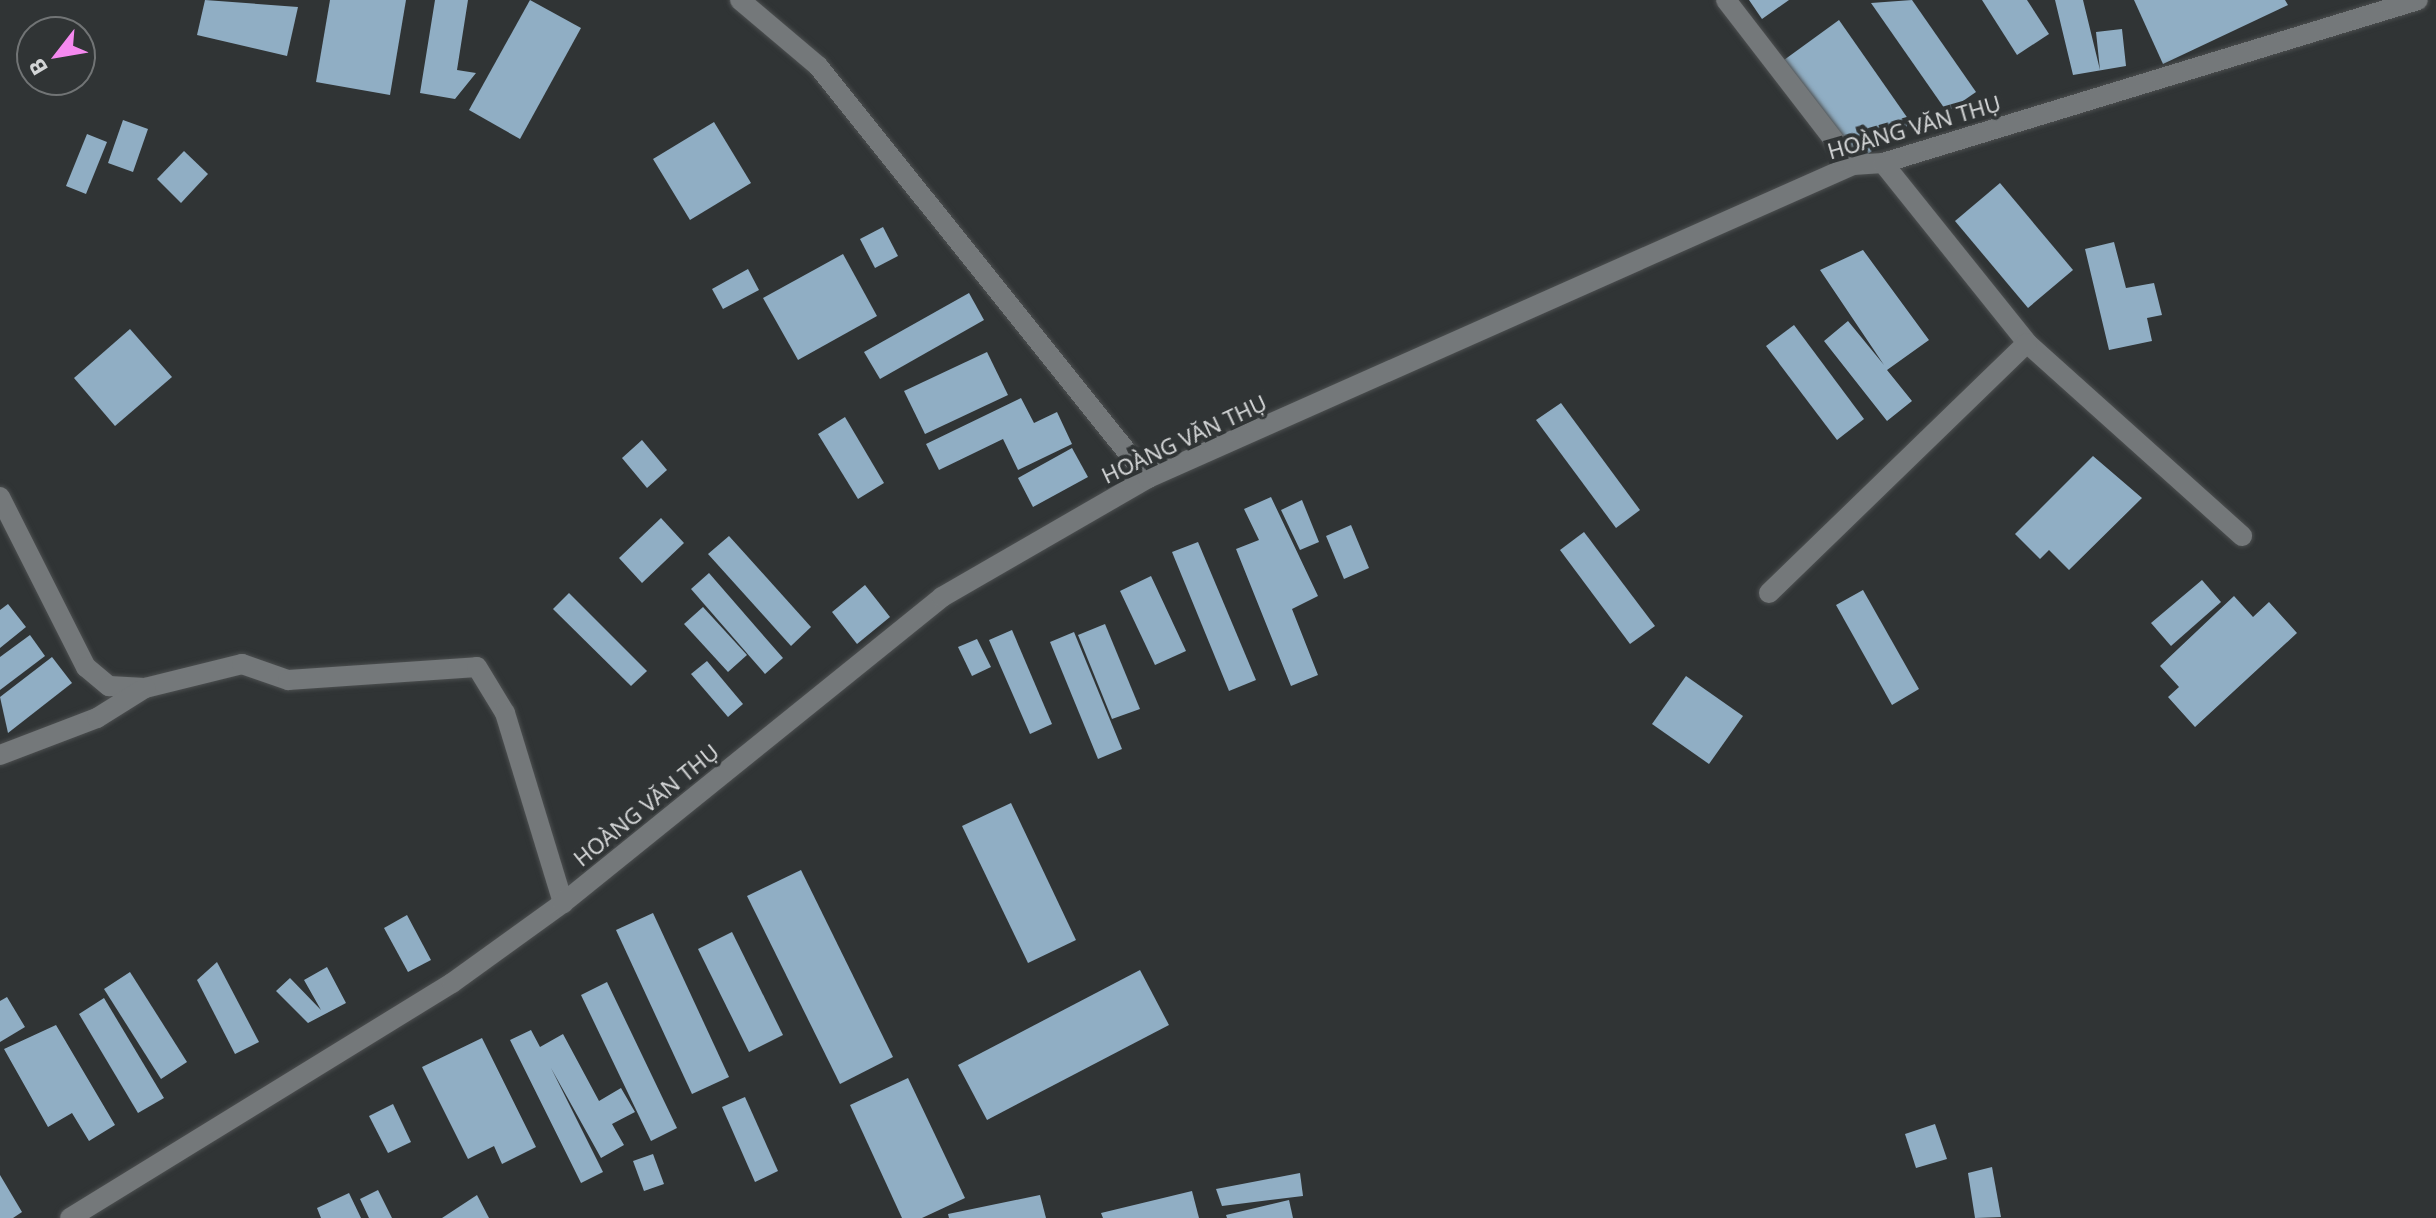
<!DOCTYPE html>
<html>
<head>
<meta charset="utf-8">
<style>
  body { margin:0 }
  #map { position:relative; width:2436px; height:1218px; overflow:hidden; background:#303435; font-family:"Noto Sans",sans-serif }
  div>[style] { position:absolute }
  .building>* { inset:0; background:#90aec4 }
  .roads { filter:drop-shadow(0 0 2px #4c4f50) drop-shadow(0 0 2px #4c4f50) }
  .street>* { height:20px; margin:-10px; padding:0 10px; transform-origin:10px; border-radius:10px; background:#74787a }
  .secondary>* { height:20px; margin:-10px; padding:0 10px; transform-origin:10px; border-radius:10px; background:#74787a }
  span { translate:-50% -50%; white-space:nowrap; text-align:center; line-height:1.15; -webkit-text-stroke:8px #303435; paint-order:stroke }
  .street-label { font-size:22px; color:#d3d5d6 }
  .north { position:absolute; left:16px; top:16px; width:80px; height:80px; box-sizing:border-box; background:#303435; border:2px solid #717475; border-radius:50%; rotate:239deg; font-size:22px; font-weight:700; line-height:32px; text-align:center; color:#d3d5d6 }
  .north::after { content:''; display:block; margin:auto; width:28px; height:36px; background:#f589ef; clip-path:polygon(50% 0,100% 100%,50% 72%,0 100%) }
</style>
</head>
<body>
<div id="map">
  <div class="building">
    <i style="clip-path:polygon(205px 0,298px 7px,287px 56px,197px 35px)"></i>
    <i style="clip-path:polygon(330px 0,406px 0,390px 95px,316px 82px)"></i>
    <i style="clip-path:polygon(435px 0,468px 0,457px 70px,476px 73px,455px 99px,420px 93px)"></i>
    <i style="clip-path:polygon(530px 0,581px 28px,520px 139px,469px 110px)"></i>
    <i style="clip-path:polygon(1749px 0,1789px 0,1762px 19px)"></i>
    <i style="clip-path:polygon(1912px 0,1976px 92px,1947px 112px,1871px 3px)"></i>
    <i style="clip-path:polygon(1982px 0,2027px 0,2049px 34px,2017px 55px)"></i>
    <i style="clip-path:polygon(2055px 0,2083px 0,2100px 70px,2096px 32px,2122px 29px,2126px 66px,2073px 75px)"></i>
    <i style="clip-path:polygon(2134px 0,2285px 0,2288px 5px,2163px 64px)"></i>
    <i style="clip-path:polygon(1839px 20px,1911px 123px,1857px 162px,1784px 60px)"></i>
    <i style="clip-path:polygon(123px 120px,148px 129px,133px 172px,108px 163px)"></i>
    <i style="clip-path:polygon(714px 122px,751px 183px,690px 220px,653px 159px)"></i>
    <i style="clip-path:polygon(87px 134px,107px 142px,86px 194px,66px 186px)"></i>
    <i style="clip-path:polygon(184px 151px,208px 174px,181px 203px,157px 179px)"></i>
    <i style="clip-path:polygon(2000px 183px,2073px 270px,2028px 308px,1955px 221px)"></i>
    <i style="clip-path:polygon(883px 227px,898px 256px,875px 268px,860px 239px)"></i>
    <i style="clip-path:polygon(2114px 242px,2126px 288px,2154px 283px,2162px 315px,2147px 318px,2152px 341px,2109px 350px,2085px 249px)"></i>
    <i style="clip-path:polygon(1863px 250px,1929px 340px,1887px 370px,1912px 401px,1887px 421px,1824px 341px,1848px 321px,1884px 365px,1820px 270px)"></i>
    <i style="clip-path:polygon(843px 254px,877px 316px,798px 360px,763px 298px)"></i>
    <i style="clip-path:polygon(748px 269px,759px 290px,723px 309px,712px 289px)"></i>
    <i style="clip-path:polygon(969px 293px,984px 320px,880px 379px,864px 352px)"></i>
    <i style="clip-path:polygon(1794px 325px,1864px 419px,1837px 440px,1766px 346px)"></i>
    <i style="clip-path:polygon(130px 329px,172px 377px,115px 426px,74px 378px)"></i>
    <i style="clip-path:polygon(987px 352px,1008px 395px,925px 434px,904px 391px)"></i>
    <i style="clip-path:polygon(1021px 398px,1034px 423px,1057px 412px,1072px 444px,1018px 470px,1003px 439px,939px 470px,926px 444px)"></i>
    <i style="clip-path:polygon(1561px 403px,1640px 510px,1616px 528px,1536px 420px)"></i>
    <i style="clip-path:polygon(845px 417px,884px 483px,858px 499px,818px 434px)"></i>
    <i style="clip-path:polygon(642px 440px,667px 470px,647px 488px,622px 458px)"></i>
    <i style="clip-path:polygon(1072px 448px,1088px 477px,1033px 507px,1018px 478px)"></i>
    <i style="clip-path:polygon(2093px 456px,2142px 498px,2069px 570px,2049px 550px,2040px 559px,2015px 534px)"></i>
    <i style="clip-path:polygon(1271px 497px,1318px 596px,1292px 609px,1318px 675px,1291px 686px,1236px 549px,1259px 540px,1244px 509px)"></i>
    <i style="clip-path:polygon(1302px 500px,1319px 542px,1300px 550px,1281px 510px)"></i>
    <i style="clip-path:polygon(661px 518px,684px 543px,642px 583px,619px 558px)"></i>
    <i style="clip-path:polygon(1351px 525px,1369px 568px,1344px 579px,1326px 536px)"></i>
    <i style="clip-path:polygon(1584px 532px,1655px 626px,1630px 644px,1560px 550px)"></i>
    <i style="clip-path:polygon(729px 536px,811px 627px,791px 646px,708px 554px)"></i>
    <i style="clip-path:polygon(1198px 542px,1256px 680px,1229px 691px,1172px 552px)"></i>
    <i style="clip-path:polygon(709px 573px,783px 658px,765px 674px,691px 589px)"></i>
    <i style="clip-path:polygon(1151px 576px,1186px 651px,1155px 665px,1120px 591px)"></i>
    <i style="clip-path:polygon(2202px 580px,2221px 602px,2171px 646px,2151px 623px)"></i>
    <i style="clip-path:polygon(865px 585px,890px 617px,857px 644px,832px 612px)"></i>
    <i style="clip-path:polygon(1863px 590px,1919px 689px,1892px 705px,1836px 605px)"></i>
    <i style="clip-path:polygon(569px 593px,647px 671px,631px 686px,553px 609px)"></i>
    <i style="clip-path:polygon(2234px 596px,2253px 617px,2269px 602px,2297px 633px,2195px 727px,2168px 697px,2179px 687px,2160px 666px)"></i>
    <i style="clip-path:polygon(8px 604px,26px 627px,0 648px,0 610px)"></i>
    <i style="clip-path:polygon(703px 607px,747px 655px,728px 672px,684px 624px)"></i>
    <i style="clip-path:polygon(1105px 624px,1140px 709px,1112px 719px,1078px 635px)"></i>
    <i style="clip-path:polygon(1012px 630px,1052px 724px,1030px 734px,989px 640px)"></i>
    <i style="clip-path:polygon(1074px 632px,1122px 749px,1098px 759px,1050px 642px)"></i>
    <i style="clip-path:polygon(30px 635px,45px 656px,0 690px,0 657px)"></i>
    <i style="clip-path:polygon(977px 639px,991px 667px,972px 676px,958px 647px)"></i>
    <i style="clip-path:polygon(52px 657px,72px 683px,8px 733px,0 697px)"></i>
    <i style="clip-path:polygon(707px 661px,743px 704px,728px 717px,691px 674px)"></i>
    <i style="clip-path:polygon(1686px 676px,1743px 716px,1709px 764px,1652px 724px)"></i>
    <i style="clip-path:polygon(1011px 803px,1076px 940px,1028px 963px,962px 826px)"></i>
    <i style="clip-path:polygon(801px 870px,893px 1057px,840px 1084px,747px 896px)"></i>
    <i style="clip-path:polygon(653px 913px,729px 1077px,692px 1094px,616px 930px)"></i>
    <i style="clip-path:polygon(407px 915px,431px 960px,408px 972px,384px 928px)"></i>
    <i style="clip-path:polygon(732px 932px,783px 1035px,749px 1052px,698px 949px)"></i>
    <i style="clip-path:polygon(217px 962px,259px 1042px,235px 1054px,197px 980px)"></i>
    <i style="clip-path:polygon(327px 967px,346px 1003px,308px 1023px,276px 991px,290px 978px,321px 1010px,304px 980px)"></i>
    <i style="clip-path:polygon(1140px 970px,1169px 1025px,987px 1120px,958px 1065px)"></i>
    <i style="clip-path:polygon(130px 972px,187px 1062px,161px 1079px,104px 989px)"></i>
    <i style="clip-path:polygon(607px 982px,677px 1128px,651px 1141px,581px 995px)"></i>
    <i style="clip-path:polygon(7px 997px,25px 1027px,0 1042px,0 1001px)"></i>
    <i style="clip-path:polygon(104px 998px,164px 1098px,138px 1113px,79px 1014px)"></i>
    <i style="clip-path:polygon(56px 1025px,115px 1125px,89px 1141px,72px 1113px,48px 1127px,4px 1049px)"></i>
    <i style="clip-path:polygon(531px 1030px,540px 1047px,563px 1034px,599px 1101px,621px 1088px,635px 1112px,612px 1124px,624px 1145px,601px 1158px,551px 1068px,603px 1172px,581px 1183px,510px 1040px)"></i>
    <i style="clip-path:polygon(482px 1038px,536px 1147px,502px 1164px,494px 1146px,468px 1159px,422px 1067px)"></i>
    <i style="clip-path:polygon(908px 1078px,965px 1198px,922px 1218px,902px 1218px,850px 1105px)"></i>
    <i style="clip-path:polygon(745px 1097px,778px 1171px,755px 1182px,722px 1107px)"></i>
    <i style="clip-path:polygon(393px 1104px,411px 1142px,388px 1153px,369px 1116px)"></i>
    <i style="clip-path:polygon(1935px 1124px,1947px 1159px,1916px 1168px,1905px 1134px)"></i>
    <i style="clip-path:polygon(653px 1154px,664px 1184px,644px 1191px,633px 1161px)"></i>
    <i style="clip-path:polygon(1992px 1167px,2001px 1217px,1975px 1218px,1968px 1173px)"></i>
    <i style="clip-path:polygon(1300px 1173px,1303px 1196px,1222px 1206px,1216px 1189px)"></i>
    <i style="clip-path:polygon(0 1175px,22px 1212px,13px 1218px,0 1218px)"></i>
    <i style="clip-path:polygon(378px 1190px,392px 1218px,369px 1218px,360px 1199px)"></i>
    <i style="clip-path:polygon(1192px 1191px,1199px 1218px,1103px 1218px,1101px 1213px)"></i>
    <i style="clip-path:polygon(349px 1193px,361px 1218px,321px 1218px,317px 1208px)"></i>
    <i style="clip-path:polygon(477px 1195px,489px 1218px,442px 1218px)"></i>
    <i style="clip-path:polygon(1040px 1195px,1046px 1218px,949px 1218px,948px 1214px)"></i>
    <i style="clip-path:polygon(1289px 1200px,1293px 1218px,1227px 1218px,1226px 1215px)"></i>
  </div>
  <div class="roads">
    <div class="street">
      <i style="left:740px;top:0;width:102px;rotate:40.2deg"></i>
      <i style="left:818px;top:66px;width:528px;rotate:51.31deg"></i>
      <i style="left:1726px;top:0;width:208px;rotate:52.4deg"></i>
      <i style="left:1883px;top:163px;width:231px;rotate:51.3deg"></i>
      <i style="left:2027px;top:343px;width:289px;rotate:41.9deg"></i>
      <i style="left:0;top:497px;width:191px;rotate:63.2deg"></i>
      <i style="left:86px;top:667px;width:30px;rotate:40deg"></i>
      <i style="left:109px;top:686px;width:36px;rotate:3deg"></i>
      <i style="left:145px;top:688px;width:100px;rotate:-13.9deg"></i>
      <i style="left:242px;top:664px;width:49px;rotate:19.2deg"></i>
      <i style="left:288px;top:680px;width:189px;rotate:-3.9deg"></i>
      <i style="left:477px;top:667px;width:54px;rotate:58.7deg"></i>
      <i style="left:505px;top:713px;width:199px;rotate:73deg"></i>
      <i style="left:1769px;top:593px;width:359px;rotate:-44.1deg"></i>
      <i style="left:0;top:755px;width:104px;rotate:-20.9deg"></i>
      <i style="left:97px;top:718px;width:57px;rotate:-32deg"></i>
    </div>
    <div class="secondary">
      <i style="left:70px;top:1218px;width:448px;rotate:-31.6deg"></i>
      <i style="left:452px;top:983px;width:137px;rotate:-35.8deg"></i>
      <i style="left:563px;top:903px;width:487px;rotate:-38.9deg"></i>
      <i style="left:942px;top:597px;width:238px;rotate:-30deg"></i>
      <i style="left:1148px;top:478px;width:771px;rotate:-23.94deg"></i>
      <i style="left:1853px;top:165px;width:30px;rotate:-4deg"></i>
      <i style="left:1883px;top:163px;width:559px;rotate:-16.94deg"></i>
    </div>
  </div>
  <div class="street-label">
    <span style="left:1914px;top:127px;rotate:-16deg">HOÀNG VĂN THỤ</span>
    <span style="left:1184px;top:439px;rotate:-25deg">HOÀNG VĂN THỤ</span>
    <span style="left:646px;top:805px;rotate:-39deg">HOÀNG VĂN THỤ</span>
  </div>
  <div class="north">B</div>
</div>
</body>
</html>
